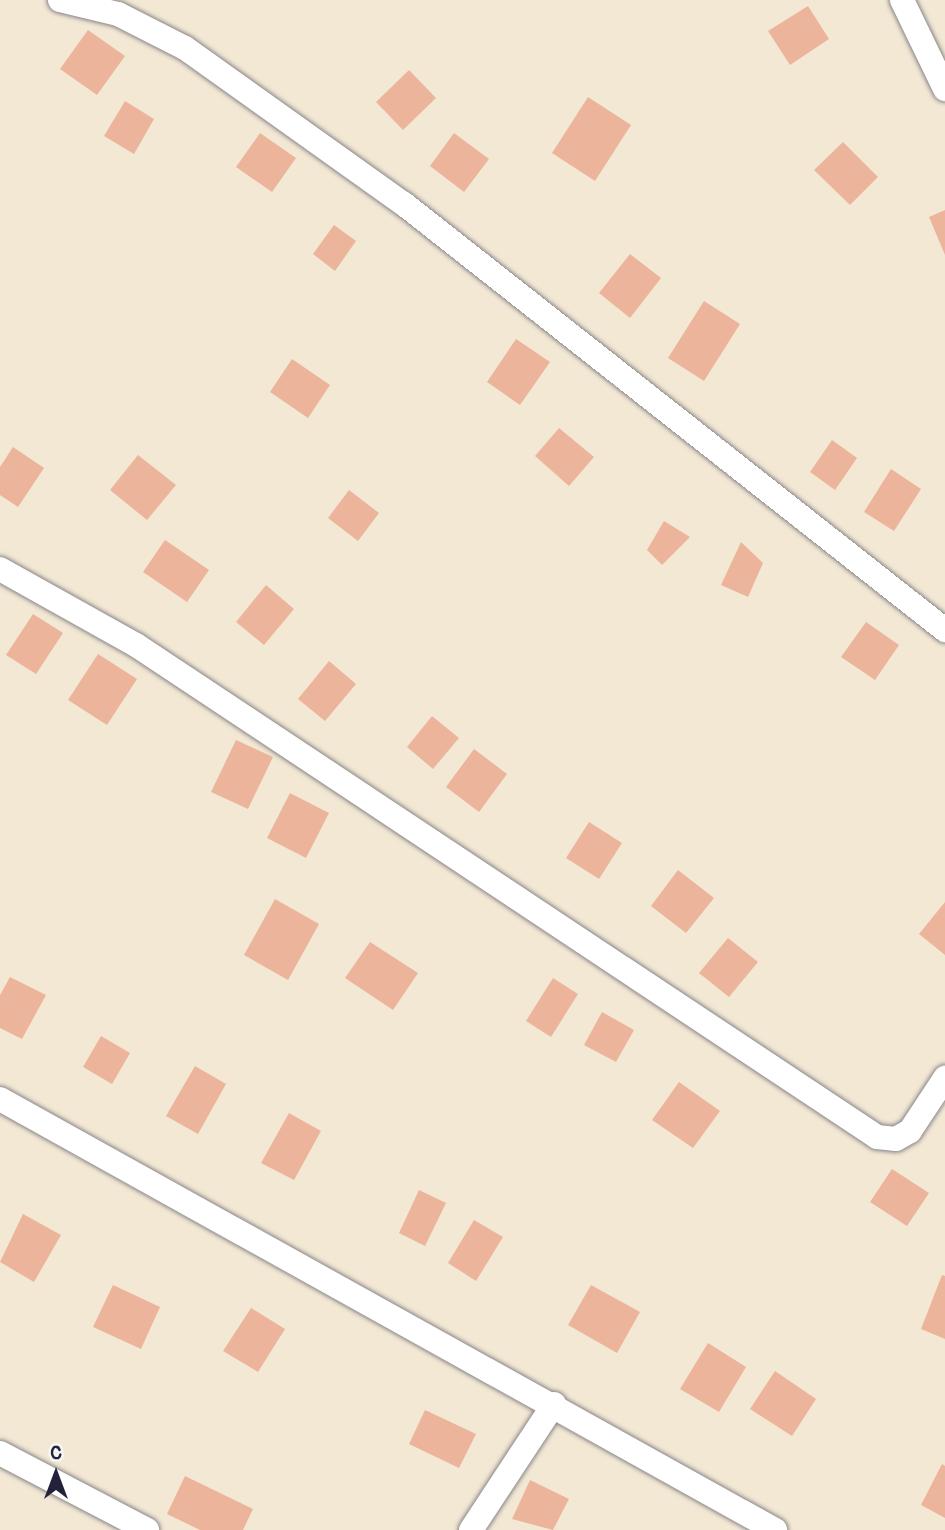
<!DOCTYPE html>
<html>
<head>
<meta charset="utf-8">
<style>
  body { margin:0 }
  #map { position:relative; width:945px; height:1530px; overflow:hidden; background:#f2e8d4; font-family:Pangolin,sans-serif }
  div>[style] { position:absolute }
  .building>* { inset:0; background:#ecb59b }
  .roads { filter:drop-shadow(0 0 2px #8a8588) drop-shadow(0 0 2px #8a8588) }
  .street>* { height:24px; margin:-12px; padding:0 12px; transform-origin:12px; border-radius:12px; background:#fff }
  span { translate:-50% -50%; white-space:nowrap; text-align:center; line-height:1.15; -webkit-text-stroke:5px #f6f6f2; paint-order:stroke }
  .north { position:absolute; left:21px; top:1439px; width:70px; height:70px; -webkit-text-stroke:5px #f6f6f2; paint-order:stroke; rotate:0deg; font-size:19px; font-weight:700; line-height:28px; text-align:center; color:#22223b }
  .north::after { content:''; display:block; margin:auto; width:24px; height:32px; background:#22223b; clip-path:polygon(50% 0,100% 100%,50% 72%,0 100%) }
</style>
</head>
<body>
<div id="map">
  <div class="building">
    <i style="clip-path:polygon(808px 6px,829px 39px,790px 65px,768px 31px)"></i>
    <i style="clip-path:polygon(88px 30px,125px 56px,97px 95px,60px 69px)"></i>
    <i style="clip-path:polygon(409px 70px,436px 98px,403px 130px,376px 102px)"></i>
    <i style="clip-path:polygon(588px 97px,631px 125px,595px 181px,552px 153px)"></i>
    <i style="clip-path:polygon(125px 101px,154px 119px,134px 154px,104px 136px)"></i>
    <i style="clip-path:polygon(260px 133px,296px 158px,272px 192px,236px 167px)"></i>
    <i style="clip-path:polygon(454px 133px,489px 159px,464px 192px,430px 166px)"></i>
    <i style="clip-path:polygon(843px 142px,878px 177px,850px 205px,814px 170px)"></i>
    <i style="clip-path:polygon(945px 210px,945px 255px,929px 217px)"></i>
    <i style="clip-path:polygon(334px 225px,356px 241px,335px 271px,313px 254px)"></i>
    <i style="clip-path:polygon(630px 254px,661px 278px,630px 318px,599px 293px)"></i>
    <i style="clip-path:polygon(704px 301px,740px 324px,704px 381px,668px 358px)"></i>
    <i style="clip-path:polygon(516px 339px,550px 362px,520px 405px,487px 382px)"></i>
    <i style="clip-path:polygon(292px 359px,330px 385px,308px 418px,270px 392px)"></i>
    <i style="clip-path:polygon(559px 428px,594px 457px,569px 486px,535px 456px)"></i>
    <i style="clip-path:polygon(832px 440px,857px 458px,835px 490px,810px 472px)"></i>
    <i style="clip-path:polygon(13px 447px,44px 468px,18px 507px,0 495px,0 467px)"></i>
    <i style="clip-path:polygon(138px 455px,176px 485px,147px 520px,110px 490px)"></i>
    <i style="clip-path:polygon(891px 469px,921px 489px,894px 531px,864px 512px)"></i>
    <i style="clip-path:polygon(349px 490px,379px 513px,358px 541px,328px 518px)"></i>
    <i style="clip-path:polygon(664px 521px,690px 537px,662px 565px,647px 550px)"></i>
    <i style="clip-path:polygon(165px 540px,209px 570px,187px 602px,143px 572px)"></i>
    <i style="clip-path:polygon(741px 542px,763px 563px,748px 597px,721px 585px)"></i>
    <i style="clip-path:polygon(266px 585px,294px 609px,264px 645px,236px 622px)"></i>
    <i style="clip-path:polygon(33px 614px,63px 633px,36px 674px,6px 655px)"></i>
    <i style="clip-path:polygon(866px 622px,899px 645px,875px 680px,841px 657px)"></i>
    <i style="clip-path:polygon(98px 654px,137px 679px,107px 725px,68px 700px)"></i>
    <i style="clip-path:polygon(329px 661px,356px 684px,325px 721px,298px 699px)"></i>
    <i style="clip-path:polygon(432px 716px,459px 738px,433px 769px,407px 747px)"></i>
    <i style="clip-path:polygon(236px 740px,273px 757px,248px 809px,211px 792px)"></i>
    <i style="clip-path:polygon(474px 749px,507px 774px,479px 812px,446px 787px)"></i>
    <i style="clip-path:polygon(290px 793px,329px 813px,306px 858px,267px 838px)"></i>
    <i style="clip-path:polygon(589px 822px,622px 843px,599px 879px,566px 858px)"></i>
    <i style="clip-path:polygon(678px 870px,714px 898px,686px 933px,651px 906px)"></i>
    <i style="clip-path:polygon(275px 899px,319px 924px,288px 980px,244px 955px)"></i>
    <i style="clip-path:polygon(945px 902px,945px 955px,919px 934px)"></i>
    <i style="clip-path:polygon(728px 938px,758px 962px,729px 997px,699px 973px)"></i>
    <i style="clip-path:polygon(370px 942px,418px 973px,393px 1010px,345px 978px)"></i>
    <i style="clip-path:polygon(10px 977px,46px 995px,22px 1039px,0 1028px,0 995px)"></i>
    <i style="clip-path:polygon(553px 978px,578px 994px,551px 1037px,526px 1021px)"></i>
    <i style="clip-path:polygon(602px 1012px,634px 1030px,616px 1062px,584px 1045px)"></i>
    <i style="clip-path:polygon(101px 1036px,130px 1053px,112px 1084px,83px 1067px)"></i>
    <i style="clip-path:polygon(195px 1066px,226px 1084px,198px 1134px,166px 1116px)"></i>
    <i style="clip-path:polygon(679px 1082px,720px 1111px,693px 1148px,652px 1120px)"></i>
    <i style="clip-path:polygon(289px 1113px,321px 1131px,294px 1180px,261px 1163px)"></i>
    <i style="clip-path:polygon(892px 1169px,929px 1193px,907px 1226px,870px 1202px)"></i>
    <i style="clip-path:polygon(419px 1190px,446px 1203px,425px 1246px,399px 1233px)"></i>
    <i style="clip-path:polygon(23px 1214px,61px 1235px,34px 1282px,0 1262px)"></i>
    <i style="clip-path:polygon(474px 1220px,503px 1237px,476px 1281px,448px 1263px)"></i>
    <i style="clip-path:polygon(942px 1275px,945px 1276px,945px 1339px,921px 1329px)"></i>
    <i style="clip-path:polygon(113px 1285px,160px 1307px,141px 1349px,93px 1327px)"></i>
    <i style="clip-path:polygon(591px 1285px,640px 1312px,617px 1353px,568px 1325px)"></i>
    <i style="clip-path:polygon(251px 1308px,285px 1329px,258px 1372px,223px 1351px)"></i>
    <i style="clip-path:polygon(708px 1343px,746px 1367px,719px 1412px,680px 1389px)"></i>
    <i style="clip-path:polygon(775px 1371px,816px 1399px,792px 1436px,750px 1409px)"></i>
    <i style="clip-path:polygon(425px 1410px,476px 1434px,459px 1468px,409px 1444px)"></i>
    <i style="clip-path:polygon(942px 1464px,945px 1466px,945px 1518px,921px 1505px)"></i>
    <i style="clip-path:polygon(185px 1476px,253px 1509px,243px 1530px,200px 1530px,167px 1514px)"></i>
    <i style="clip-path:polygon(530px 1480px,569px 1499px,553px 1530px,512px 1519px)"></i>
  </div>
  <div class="roads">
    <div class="street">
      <i style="left:60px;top:0;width:60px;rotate:13.6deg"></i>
      <i style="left:118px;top:14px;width:75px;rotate:26.9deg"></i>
      <i style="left:185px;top:48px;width:269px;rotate:35.5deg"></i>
      <i style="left:404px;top:204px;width:689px;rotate:38.22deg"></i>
      <i style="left:902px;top:0;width:99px;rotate:64.2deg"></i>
      <i style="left:0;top:569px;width:156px;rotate:29.2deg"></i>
      <i style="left:136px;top:645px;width:889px;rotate:33.58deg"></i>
      <i style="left:877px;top:1137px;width:19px;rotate:6deg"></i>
      <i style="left:896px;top:1139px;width:16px;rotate:-30deg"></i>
      <i style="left:910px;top:1131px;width:64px;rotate:-56.6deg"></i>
      <i style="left:0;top:1099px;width:887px;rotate:29.08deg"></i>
      <i style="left:0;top:1453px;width:166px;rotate:27.6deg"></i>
      <i style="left:471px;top:1530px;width:151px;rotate:-56.6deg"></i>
    </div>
  </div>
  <div class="north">С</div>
</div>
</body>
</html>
